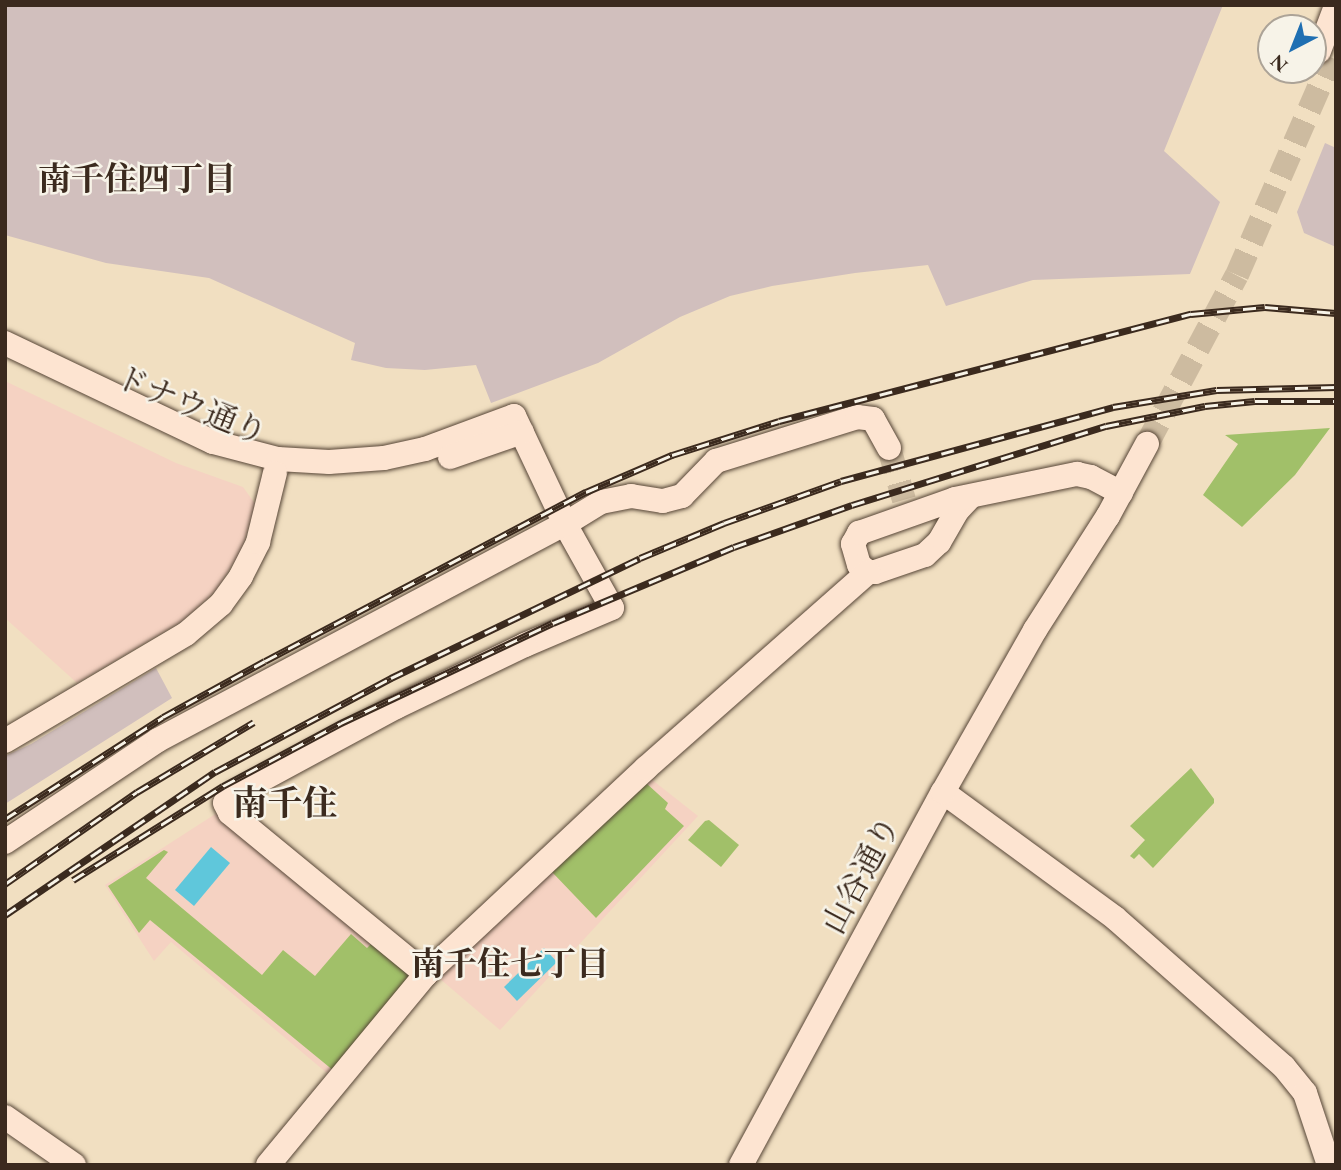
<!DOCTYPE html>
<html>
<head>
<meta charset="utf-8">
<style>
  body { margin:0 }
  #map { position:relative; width:1341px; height:1170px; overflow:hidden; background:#f1dfc1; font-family:"EB Garamond","Noto Serif JP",serif }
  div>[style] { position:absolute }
  .built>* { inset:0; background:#f5d2c2 }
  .industrial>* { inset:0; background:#d1bfbd }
  .green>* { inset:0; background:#a1c069 }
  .water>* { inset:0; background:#5fc7db }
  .secondary-tunnel>* { height:24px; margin-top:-12px; transform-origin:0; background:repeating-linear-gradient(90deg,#cdbba0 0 24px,transparent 0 36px) }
  .roads { filter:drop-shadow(0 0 2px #564536) drop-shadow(0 0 2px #564536) }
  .secondary>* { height:24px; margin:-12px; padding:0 12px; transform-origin:12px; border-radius:12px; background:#fde4d1 }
  .rail>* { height:7px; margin-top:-3.5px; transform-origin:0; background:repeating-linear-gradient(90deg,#f7f3e8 0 13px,#3b2a1e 0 26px); box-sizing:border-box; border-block:2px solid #3b2a1e }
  span { translate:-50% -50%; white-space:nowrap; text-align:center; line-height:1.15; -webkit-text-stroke:5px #f7f3e8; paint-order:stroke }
  .street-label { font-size:32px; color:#3b2a1e }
  .neighbourhood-label { font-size:33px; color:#3b2a1e; font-weight:700 }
  .quarter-label { font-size:35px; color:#3b2a1e; font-weight:700 }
  .frame { position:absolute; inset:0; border:7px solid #3b2a1e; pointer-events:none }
  .north { position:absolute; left:1257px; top:14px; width:70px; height:70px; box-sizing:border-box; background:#f7f3e8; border:2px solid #aca397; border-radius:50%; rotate:222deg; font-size:19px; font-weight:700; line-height:28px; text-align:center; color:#3b2a1e }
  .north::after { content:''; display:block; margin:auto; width:24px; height:32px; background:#1f6fb2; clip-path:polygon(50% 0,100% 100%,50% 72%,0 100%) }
</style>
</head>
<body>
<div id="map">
  <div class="built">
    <i style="clip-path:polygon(5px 381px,176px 463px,243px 487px,256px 505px,242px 549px,218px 588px,207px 599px,181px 622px,77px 683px,5px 618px)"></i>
    <i style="clip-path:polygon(646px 775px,698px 816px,500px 1030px,439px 978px)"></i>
    <i style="clip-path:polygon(220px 811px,417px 973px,334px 1079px,171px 942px,154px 961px,105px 885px)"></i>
  </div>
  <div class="industrial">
    <i style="clip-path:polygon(5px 5px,1223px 5px,1164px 151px,1220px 202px,1190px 274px,1033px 280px,946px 306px,928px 265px,855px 273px,772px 286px,730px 296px,680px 317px,598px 363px,491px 403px,476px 365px,425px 370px,386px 368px,351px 360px,355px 343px,209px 278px,106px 263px,5px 235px)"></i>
    <i style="clip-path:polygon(1325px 143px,1336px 148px,1336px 247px,1304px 233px,1297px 212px)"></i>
    <i style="clip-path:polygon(156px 668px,172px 698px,5px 804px,5px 756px,31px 744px)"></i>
  </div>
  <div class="green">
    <i style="clip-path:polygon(1330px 428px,1295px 475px,1242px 527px,1203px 495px,1238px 444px,1225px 435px)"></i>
    <i style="clip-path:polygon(1191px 768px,1214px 799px,1214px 803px,1153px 868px,1139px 854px,1134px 859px,1130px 856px,1145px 840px,1130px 826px)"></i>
    <i style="clip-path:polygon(646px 783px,668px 803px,665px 809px,684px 826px,596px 918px,552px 872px)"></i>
    <i style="clip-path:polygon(709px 820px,739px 845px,721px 867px,688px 840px,705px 821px)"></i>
    <i style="clip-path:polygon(164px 850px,168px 852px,146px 878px,262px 975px,283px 950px,315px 976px,351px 934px,367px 948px,371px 944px,411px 977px,334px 1071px,150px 920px,139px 933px,108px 886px)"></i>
  </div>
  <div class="water">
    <i style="clip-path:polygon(211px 847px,230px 863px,194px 906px,175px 890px)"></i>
    <i style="clip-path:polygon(544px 948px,557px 962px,517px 1001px,504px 987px)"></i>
  </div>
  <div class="secondary-tunnel">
    <i style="left:1147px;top:444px;width:191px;rotate:-62deg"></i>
    <i style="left:1237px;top:275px;width:237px;rotate:-66.4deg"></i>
    <i style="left:889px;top:448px;width:54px;rotate:73.9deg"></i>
  </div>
  <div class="roads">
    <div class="secondary">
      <i style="left:1319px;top:51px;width:48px;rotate:-69.3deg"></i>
      <i style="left:5px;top:343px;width:230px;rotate:25.5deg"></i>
      <i style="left:213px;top:442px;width:67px;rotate:14.7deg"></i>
      <i style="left:278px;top:459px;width:51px;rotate:3.4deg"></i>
      <i style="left:329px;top:462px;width:55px;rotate:-4.2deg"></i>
      <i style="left:384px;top:458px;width:42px;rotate:-12.4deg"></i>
      <i style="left:425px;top:449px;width:95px;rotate:-20.3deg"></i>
      <i style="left:514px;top:416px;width:119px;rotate:64.7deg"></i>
      <i style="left:565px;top:524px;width:96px;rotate:60.8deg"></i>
      <i style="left:612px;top:608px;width:95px;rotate:157deg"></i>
      <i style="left:525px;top:645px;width:143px;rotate:154.3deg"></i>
      <i style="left:396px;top:707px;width:183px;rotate:151.6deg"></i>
      <i style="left:235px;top:794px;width:13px;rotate:138deg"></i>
      <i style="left:225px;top:803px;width:11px;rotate:63deg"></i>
      <i style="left:230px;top:813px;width:254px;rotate:39.4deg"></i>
      <i style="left:450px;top:457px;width:76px;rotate:-19.1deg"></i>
      <i style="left:970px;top:497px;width:19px;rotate:133deg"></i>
      <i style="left:957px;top:511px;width:36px;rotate:120deg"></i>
      <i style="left:939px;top:542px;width:19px;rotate:137deg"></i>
      <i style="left:925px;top:555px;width:53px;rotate:161.2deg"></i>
      <i style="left:875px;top:572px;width:7px;rotate:180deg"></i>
      <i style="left:868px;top:572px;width:11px;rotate:-142deg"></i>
      <i style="left:859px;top:565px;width:22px;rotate:-106deg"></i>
      <i style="left:853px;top:544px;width:13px;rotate:-61deg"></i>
      <i style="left:859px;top:533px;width:102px;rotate:-19.5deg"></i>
      <i style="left:955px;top:499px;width:125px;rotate:-11.6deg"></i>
      <i style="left:1077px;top:474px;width:14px;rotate:12deg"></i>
      <i style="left:1091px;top:477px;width:34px;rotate:28deg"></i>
      <i style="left:5px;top:741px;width:210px;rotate:-30.6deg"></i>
      <i style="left:186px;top:634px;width:46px;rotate:-40.6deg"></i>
      <i style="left:221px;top:604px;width:34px;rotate:-54deg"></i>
      <i style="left:241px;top:576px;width:38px;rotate:-63deg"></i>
      <i style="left:258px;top:542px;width:71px;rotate:-76.2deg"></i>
      <i style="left:943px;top:792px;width:213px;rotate:36.2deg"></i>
      <i style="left:1115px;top:918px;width:225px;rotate:41.4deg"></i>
      <i style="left:1284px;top:1067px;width:33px;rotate:51deg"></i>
      <i style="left:1305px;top:1093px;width:76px;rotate:71.6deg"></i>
      <i style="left:5px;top:842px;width:184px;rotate:-33.7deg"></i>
      <i style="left:158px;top:740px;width:461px;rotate:-28deg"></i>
      <i style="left:565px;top:524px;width:42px;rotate:-31.4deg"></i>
      <i style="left:601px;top:502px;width:31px;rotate:-11deg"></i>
      <i style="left:631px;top:496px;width:32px;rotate:9deg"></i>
      <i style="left:663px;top:501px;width:20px;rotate:-15deg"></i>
      <i style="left:682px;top:496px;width:49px;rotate:-45.8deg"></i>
      <i style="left:716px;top:461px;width:148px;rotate:-17.3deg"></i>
      <i style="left:857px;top:417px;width:16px;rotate:7deg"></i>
      <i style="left:873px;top:419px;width:33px;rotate:61deg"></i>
      <i style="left:5px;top:1117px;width:84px;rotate:34.8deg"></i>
      <i style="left:268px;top:1165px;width:248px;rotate:-50.4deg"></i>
      <i style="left:426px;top:974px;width:301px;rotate:-43.1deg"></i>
      <i style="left:646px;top:768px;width:296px;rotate:-41.4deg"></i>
      <i style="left:741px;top:1165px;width:424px;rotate:-61.6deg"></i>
      <i style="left:943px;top:792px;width:186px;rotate:-60.4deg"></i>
      <i style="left:1035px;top:630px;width:135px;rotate:-57.4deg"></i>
      <i style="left:1108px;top:516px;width:82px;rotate:-61.6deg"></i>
    </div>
  </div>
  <div class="rail">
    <i style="left:5px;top:819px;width:188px;rotate:-32.8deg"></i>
    <i style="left:163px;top:717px;width:116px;rotate:-28.8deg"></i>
    <i style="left:265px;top:661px;width:363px;rotate:-27.8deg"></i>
    <i style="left:586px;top:492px;width:94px;rotate:-23.3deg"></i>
    <i style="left:672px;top:455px;width:112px;rotate:-17.6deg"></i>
    <i style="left:779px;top:421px;width:426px;rotate:-14.6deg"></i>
    <i style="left:1191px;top:314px;width:74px;rotate:-5.4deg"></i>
    <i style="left:1265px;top:307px;width:71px;rotate:4.8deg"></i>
    <i style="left:73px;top:880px;width:177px;rotate:-32.1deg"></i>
    <i style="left:223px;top:786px;width:134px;rotate:-28.1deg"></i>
    <i style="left:341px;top:723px;width:234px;rotate:-25.3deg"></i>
    <i style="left:553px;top:623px;width:196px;rotate:-22.8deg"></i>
    <i style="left:734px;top:547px;width:125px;rotate:-19.6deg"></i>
    <i style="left:852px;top:505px;width:266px;rotate:-17.3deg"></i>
    <i style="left:1106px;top:426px;width:101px;rotate:-11.4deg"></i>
    <i style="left:1205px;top:406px;width:50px;rotate:-5.7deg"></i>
    <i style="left:1255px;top:401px;width:81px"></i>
    <i style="left:5px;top:884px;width:161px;rotate:-34.9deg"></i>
    <i style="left:137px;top:792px;width:136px;rotate:-30.9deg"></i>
    <i style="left:5px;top:915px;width:254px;rotate:-34.3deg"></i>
    <i style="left:215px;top:772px;width:200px;rotate:-28.1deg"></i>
    <i style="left:391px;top:678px;width:276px;rotate:-25.7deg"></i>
    <i style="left:640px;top:558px;width:91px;rotate:-22.6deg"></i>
    <i style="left:724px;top:523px;width:124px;rotate:-19.7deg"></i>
    <i style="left:841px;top:481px;width:282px;rotate:-15.2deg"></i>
    <i style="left:1113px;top:407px;width:105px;rotate:-9.3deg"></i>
    <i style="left:1217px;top:390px;width:119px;rotate:-1.4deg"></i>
  </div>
  <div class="street-label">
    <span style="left:191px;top:405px;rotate:22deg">ドナウ通り</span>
    <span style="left:861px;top:875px;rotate:-62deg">山谷通り</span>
  </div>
  <div class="neighbourhood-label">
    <span style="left:137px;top:179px">南千住四丁目</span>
    <span style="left:510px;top:964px">南千住七丁目</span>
  </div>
  <div class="quarter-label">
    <span style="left:285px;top:803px">南千住</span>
  </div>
  <div class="frame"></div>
  <div class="north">N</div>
</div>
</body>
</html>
